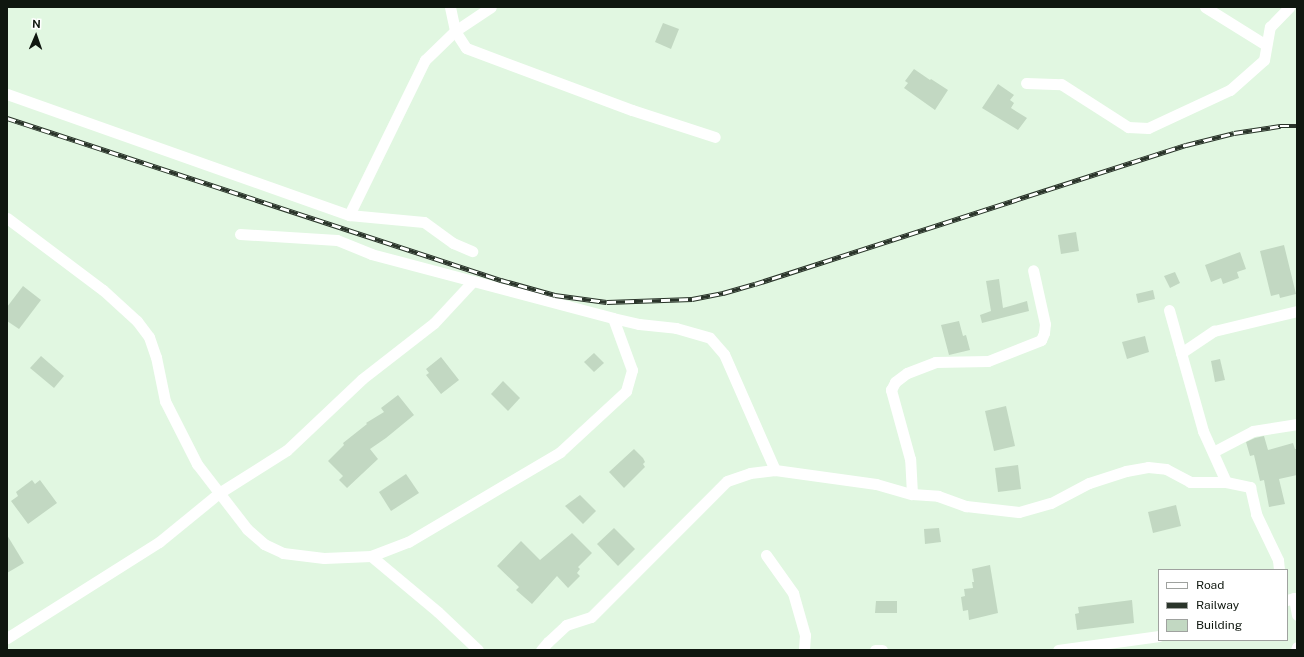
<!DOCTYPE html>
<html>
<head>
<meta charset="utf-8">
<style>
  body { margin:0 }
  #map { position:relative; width:1304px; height:657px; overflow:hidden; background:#e1f7e1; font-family:"Public Sans",sans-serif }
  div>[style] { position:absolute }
  .building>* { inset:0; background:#c2d8c2 }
  .minor>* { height:11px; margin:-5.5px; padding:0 5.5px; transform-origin:5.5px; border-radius:5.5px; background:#fff }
  .rail>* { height:4.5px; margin-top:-2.25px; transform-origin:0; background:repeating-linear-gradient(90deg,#fff 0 9px,#2a342a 0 18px); box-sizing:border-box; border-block:1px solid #2a342a }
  span { translate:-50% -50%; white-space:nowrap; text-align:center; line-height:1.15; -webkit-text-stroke:3.5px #fff; paint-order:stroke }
  .frame { position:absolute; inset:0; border:8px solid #0f170f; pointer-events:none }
  .legend { position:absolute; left:1158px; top:569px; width:130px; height:72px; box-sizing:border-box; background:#fff; border:1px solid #9fa29f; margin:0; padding:5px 7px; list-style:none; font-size:12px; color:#0f170f }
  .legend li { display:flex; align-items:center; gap:8px; height:20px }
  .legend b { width:20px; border:1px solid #9fa29f }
  .north { position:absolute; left:16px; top:16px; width:40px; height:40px; -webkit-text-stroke:3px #fff; paint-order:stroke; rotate:2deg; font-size:11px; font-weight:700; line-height:16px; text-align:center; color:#0f170f }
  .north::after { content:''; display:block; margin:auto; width:14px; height:18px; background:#0f170f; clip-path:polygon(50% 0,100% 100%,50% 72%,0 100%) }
</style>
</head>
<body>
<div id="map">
  <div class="building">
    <i style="clip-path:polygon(663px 23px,679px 29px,671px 49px,655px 42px)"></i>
    <i style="clip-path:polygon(914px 69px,930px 80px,931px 79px,948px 90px,935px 110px,904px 88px,908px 83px,905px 81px)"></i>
    <i style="clip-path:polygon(998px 84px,1014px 95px,1010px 100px,1014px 103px,1011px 108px,1027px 118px,1018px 130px,982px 108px)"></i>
    <i style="clip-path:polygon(1076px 232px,1079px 251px,1061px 254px,1058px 235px)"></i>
    <i style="clip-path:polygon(1284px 245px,1296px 294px,1280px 298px,1279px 294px,1271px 296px,1260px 251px)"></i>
    <i style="clip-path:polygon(1240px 252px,1246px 269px,1237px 272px,1239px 278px,1223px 284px,1221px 278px,1211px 282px,1205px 265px)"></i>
    <i style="clip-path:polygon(1175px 272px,1180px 283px,1170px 288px,1164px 276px)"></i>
    <i style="clip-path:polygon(999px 279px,1003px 308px,1027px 301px,1029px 311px,982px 323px,980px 315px,991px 311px,986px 281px)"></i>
    <i style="clip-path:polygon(23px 286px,41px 300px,19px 329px,7px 321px,7px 307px)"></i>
    <i style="clip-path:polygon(1153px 290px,1155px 299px,1138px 303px,1136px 294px)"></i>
    <i style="clip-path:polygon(959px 321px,963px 336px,966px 335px,970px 350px,949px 355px,941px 325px)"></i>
    <i style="clip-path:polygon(1145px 336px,1149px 352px,1127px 359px,1122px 342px)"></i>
    <i style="clip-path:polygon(594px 353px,604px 363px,594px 372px,584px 362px)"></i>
    <i style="clip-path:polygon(41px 356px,64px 376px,54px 388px,30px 368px)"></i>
    <i style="clip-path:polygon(441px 357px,459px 380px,441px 394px,426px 375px,429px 373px,426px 369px)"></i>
    <i style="clip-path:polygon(1220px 359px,1225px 380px,1215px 382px,1211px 361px)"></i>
    <i style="clip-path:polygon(503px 381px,520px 398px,508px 411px,491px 394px)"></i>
    <i style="clip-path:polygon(398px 395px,414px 415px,386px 438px,370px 449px,378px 459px,347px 488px,339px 480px,343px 476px,328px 461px,344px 445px,343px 443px,367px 424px,366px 423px,384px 412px,381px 408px)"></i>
    <i style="clip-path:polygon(1006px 406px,1015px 446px,994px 451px,985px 411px)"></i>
    <i style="clip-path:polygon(1264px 436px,1268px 450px,1293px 443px,1295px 449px,1297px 449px,1297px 475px,1279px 479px,1285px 504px,1269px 507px,1264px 480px,1260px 481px,1254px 455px,1250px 456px,1246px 442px,1255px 438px)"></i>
    <i style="clip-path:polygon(634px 449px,643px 458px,645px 462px,643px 464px,645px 467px,624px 488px,609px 472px)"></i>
    <i style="clip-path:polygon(1018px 465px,1021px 489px,998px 492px,995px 468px)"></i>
    <i style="clip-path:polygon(406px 474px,419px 493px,391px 511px,379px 492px)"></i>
    <i style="clip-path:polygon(32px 480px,35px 484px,40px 480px,57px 503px,28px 524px,11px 501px,18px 496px,16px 492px)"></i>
    <i style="clip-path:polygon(580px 495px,596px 511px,583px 524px,565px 506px)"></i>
    <i style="clip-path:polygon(1176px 505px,1181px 526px,1153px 533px,1148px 512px)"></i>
    <i style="clip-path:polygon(614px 528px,635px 549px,618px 566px,597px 544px)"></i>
    <i style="clip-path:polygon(939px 528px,941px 542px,925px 544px,924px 529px)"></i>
    <i style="clip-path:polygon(572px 533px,592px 553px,578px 567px,580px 569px,577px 573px,580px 576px,568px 588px,557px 576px,532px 604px,516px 590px,519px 587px,497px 566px,521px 541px,540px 560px)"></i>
    <i style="clip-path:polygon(7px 535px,24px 563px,7px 573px)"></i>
    <i style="clip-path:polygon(990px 565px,998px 613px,969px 620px,968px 610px,963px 611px,961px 597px,965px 596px,964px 589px,973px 588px,972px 582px,974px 582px,972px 569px)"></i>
    <i style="clip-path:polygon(1132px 600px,1134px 623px,1077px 630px,1075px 614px,1079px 613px,1078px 607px)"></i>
    <i style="clip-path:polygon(876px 601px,897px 601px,897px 613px,875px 613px)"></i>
  </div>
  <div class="minor">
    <i style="left:450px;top:7px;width:25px;rotate:78deg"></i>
    <i style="left:455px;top:31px;width:20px;rotate:57deg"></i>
    <i style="left:466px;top:48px;width:177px;rotate:20.5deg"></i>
    <i style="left:632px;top:110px;width:87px;rotate:18deg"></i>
    <i style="left:1205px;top:7px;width:72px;rotate:31.9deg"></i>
    <i style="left:1026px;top:83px;width:35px;rotate:2deg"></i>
    <i style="left:1061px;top:84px;width:80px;rotate:32.7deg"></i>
    <i style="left:1128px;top:127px;width:20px;rotate:3deg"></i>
    <i style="left:1148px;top:128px;width:90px;rotate:-24.9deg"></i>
    <i style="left:1230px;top:90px;width:45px;rotate:-41.4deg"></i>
    <i style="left:1264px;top:60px;width:34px;rotate:-80deg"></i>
    <i style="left:1270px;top:27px;width:28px;rotate:-46deg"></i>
    <i style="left:7px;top:94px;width:363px;rotate:19.5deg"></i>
    <i style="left:349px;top:215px;width:75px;rotate:5.3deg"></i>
    <i style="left:424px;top:222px;width:36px;rotate:36deg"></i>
    <i style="left:453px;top:243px;width:21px;rotate:23deg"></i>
    <i style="left:349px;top:215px;width:173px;rotate:-63.9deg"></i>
    <i style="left:425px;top:60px;width:42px;rotate:-44deg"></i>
    <i style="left:455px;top:31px;width:43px;rotate:-33.7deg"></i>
    <i style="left:7px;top:218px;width:120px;rotate:36.9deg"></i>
    <i style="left:103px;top:290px;width:46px;rotate:42.4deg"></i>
    <i style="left:137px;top:321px;width:20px;rotate:53deg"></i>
    <i style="left:149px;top:337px;width:21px;rotate:71deg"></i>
    <i style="left:156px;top:357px;width:45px;rotate:78.4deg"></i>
    <i style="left:165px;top:401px;width:71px;rotate:63.1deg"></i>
    <i style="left:197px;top:464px;width:82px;rotate:52.4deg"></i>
    <i style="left:247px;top:529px;width:23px;rotate:41deg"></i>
    <i style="left:264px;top:544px;width:21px;rotate:25deg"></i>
    <i style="left:283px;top:553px;width:41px;rotate:7deg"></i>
    <i style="left:324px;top:558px;width:47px;rotate:-2.4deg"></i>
    <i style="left:371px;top:556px;width:40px;rotate:-21deg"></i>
    <i style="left:408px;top:542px;width:177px;rotate:-30.6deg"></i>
    <i style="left:560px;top:452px;width:90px;rotate:-42.7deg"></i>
    <i style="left:626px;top:391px;width:22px;rotate:-74deg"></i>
    <i style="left:632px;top:370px;width:55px;rotate:-110.1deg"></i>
    <i style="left:240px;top:234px;width:97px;rotate:3.5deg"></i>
    <i style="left:337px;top:240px;width:37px;rotate:22deg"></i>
    <i style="left:371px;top:254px;width:250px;rotate:14.8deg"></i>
    <i style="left:613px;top:318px;width:27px;rotate:13deg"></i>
    <i style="left:639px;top:324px;width:37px;rotate:6deg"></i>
    <i style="left:676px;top:328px;width:35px;rotate:16deg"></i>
    <i style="left:710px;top:338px;width:21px;rotate:49deg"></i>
    <i style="left:724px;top:354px;width:127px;rotate:66.3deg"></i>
    <i style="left:1169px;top:310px;width:126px;rotate:74.3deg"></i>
    <i style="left:1203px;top:431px;width:56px;rotate:65.7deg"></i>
    <i style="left:1181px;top:353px;width:40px;rotate:-34deg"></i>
    <i style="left:1214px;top:331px;width:85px;rotate:-13.5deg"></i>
    <i style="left:1213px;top:452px;width:45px;rotate:-27.7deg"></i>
    <i style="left:1253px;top:431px;width:45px;rotate:-9deg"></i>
    <i style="left:912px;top:494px;width:35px;rotate:-93deg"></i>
    <i style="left:910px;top:459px;width:72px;rotate:-105.4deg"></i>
    <i style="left:891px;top:390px;width:9px;rotate:-63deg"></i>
    <i style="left:895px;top:382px;width:15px;rotate:-37deg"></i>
    <i style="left:907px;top:373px;width:30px;rotate:-21deg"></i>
    <i style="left:935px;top:362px;width:53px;rotate:-1.1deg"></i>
    <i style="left:988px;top:361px;width:57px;rotate:-21.6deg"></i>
    <i style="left:1041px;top:340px;width:8px;rotate:-67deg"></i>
    <i style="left:1044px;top:333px;width:9px;rotate:-84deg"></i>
    <i style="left:1045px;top:324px;width:55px;rotate:-102.5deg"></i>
    <i style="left:766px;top:555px;width:47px;rotate:54.6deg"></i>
    <i style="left:793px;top:593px;width:44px;rotate:74.1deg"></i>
    <i style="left:805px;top:635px;width:15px;rotate:94deg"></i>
    <i style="left:371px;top:556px;width:87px;rotate:39.9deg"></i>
    <i style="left:438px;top:612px;width:55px;rotate:43.5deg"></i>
    <i style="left:1287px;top:600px;width:7px;rotate:-16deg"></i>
    <i style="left:1294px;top:598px;width:17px;rotate:80deg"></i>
    <i style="left:7px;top:638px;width:180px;rotate:-32.3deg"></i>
    <i style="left:159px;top:542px;width:77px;rotate:-39.2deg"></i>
    <i style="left:219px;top:493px;width:80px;rotate:-32.3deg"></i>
    <i style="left:287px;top:450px;width:103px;rotate:-43.4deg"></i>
    <i style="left:362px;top:379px;width:91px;rotate:-37.9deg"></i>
    <i style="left:434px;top:323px;width:57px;rotate:-47.1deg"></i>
    <i style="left:541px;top:650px;width:11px;rotate:-49deg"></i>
    <i style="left:548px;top:642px;width:25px;rotate:-43deg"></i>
    <i style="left:566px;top:625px;width:26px;rotate:-18deg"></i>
    <i style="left:591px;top:617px;width:192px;rotate:-45deg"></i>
    <i style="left:727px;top:481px;width:24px;rotate:-19deg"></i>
    <i style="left:750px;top:473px;width:25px;rotate:-7deg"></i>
    <i style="left:775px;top:470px;width:102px;rotate:7.9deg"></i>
    <i style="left:876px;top:484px;width:37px;rotate:16deg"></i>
    <i style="left:912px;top:494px;width:26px;rotate:4deg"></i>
    <i style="left:938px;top:496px;width:30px;rotate:20deg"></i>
    <i style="left:966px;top:506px;width:53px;rotate:6.5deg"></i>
    <i style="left:1019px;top:512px;width:33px;rotate:-16deg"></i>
    <i style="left:1051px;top:503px;width:43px;rotate:-27.8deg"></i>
    <i style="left:1089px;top:483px;width:39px;rotate:-18deg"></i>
    <i style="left:1126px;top:471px;width:22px;rotate:-10deg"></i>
    <i style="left:1148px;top:467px;width:18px;rotate:6deg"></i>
    <i style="left:1166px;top:469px;width:27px;rotate:28deg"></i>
    <i style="left:1190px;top:482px;width:36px"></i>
    <i style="left:1226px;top:482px;width:25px;rotate:12deg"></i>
    <i style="left:1250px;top:487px;width:28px;rotate:77deg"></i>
    <i style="left:1256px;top:514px;width:51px;rotate:64.4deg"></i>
    <i style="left:1278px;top:560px;width:10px;rotate:84deg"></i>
    <i style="left:875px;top:650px;width:7px"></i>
    <i style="left:1058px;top:650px;width:102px;rotate:-7.9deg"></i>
    <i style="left:1296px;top:650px;width:3px;rotate:-72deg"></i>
  </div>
  <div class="rail">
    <i style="left:7px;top:118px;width:520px;rotate:18.16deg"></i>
    <i style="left:501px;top:280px;width:56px;rotate:15.5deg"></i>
    <i style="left:555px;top:295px;width:52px;rotate:7.7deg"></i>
    <i style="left:607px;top:302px;width:85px;rotate:-2deg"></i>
    <i style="left:692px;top:299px;width:32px;rotate:-11deg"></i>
    <i style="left:723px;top:293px;width:33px;rotate:-16deg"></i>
    <i style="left:755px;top:284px;width:453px;rotate:-17.9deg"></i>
    <i style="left:1186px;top:145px;width:49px;rotate:-14deg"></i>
    <i style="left:1234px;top:133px;width:47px;rotate:-8.7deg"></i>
    <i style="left:1280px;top:126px;width:17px"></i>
  </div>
  <div class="frame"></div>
  <ul class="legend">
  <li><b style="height:5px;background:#fff"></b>Road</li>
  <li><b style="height:5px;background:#2a342a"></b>Railway</li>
  <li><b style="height:11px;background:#c2d8c2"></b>Building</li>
  </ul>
  <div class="north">N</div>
</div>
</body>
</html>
